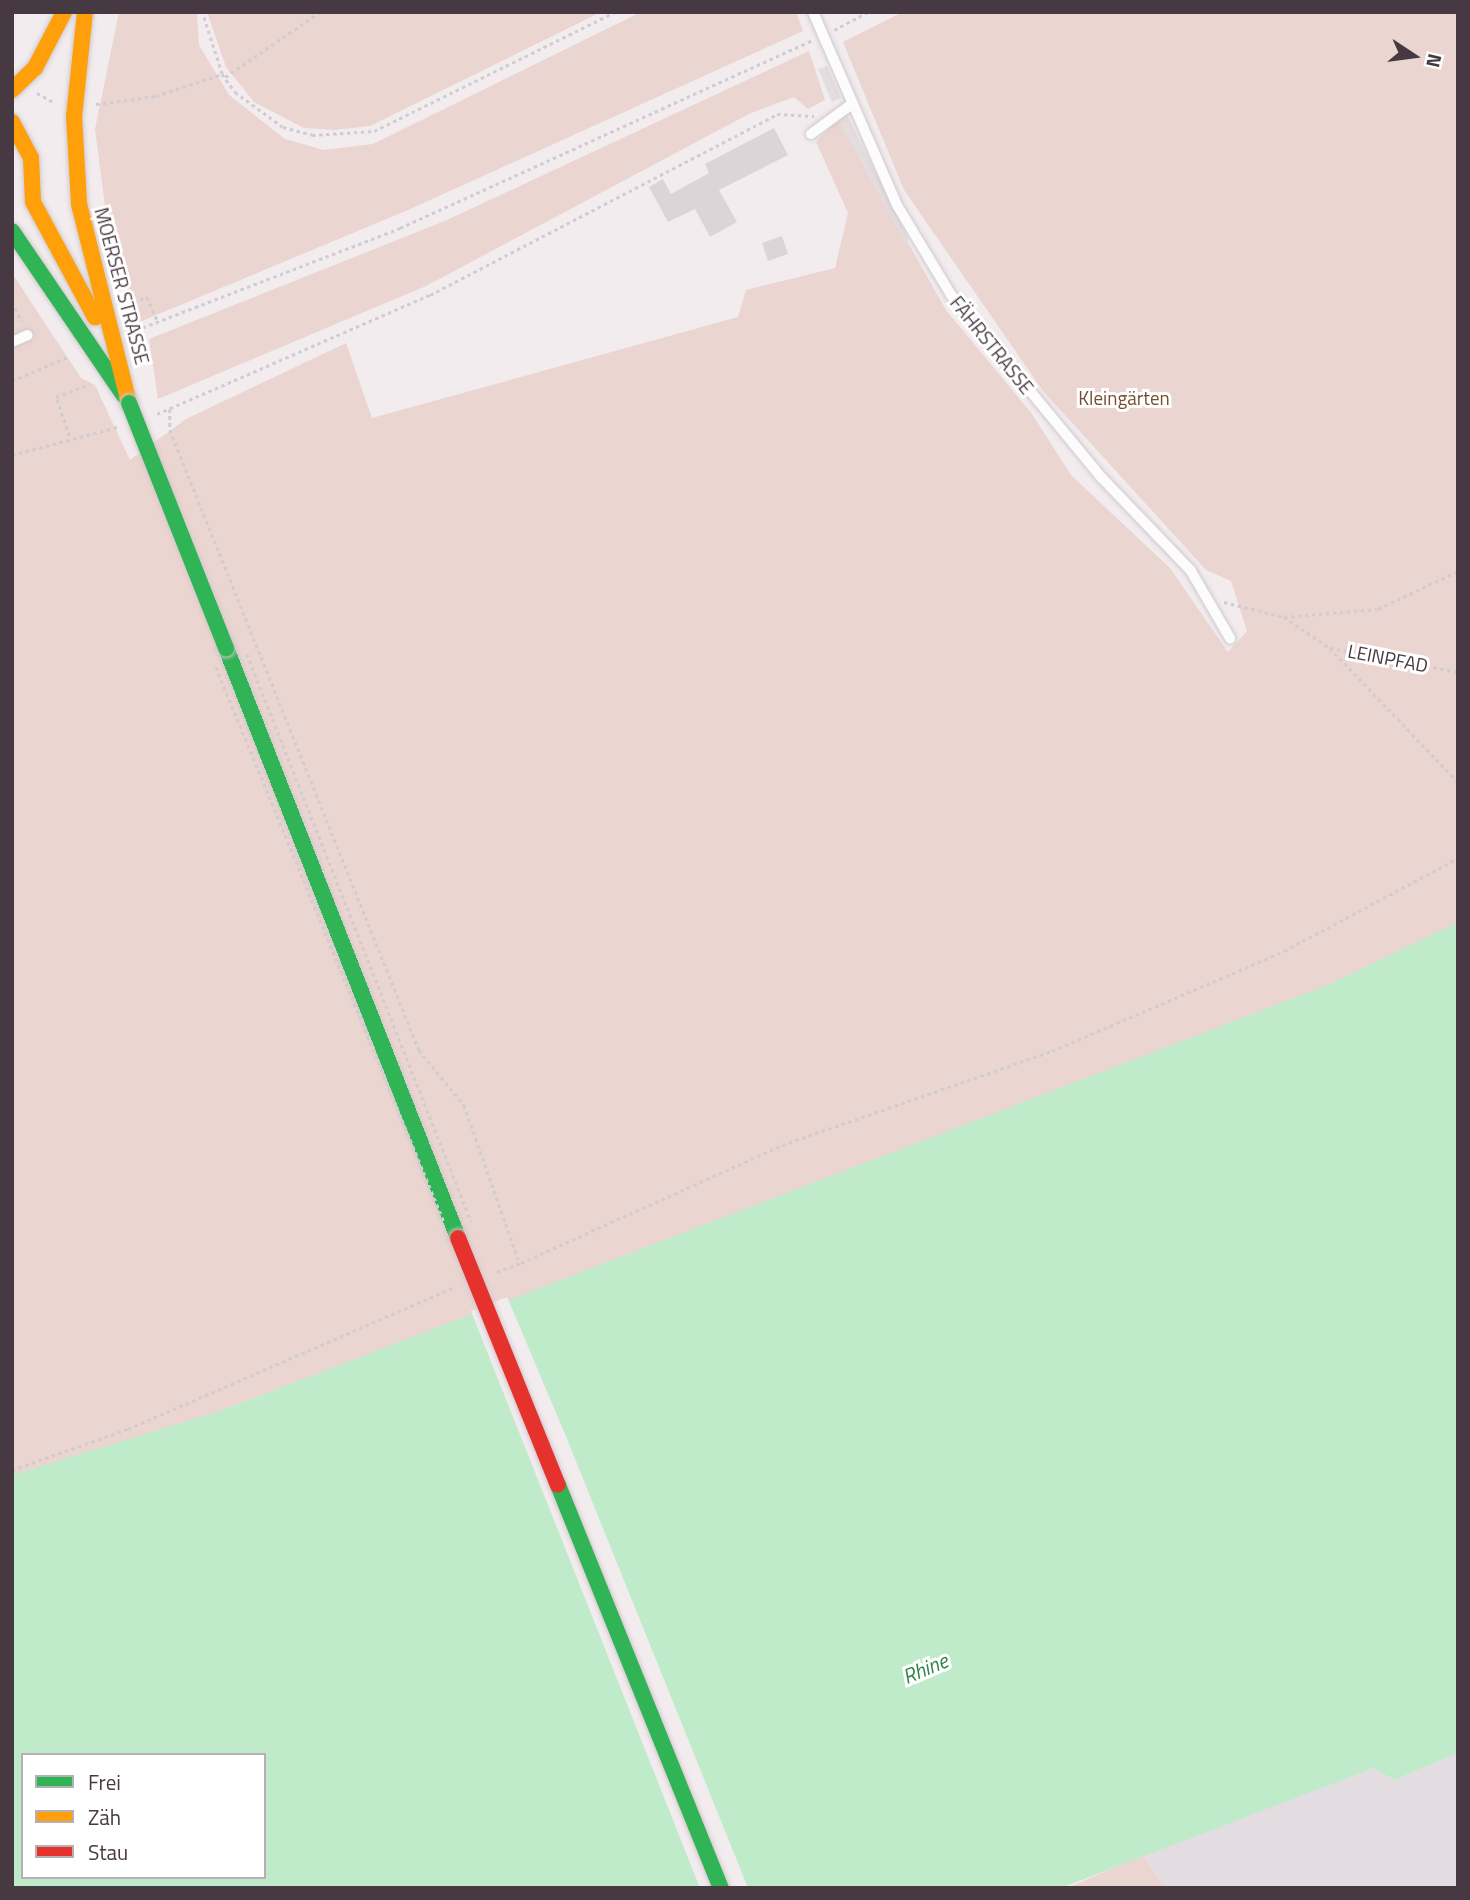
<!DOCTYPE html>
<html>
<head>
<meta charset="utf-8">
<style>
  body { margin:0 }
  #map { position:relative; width:1470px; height:1900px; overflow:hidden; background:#f2ecef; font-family:"Titillium Web",sans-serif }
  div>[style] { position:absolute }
  .industrial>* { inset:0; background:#e3dce0 }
  .green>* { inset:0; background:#ebd5d0 }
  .parking>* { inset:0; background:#e3dde0 }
  .water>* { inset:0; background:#c0ebcb }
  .pier>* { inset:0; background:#f2ecef }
  .building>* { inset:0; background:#dbd5d8 }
  .path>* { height:2.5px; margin-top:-1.25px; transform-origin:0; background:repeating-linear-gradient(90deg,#d2cbcf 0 3.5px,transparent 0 7px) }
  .roads { filter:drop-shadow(0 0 2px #d0cacd) drop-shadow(0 0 2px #d0cacd) }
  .lane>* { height:10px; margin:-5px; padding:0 5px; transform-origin:5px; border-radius:5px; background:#fdfcfd }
  .fast>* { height:16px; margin:-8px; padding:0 8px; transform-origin:8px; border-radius:8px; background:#30b455 }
  .slow>* { height:16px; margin:-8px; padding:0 8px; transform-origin:8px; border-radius:8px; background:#ff9f0a }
  .path-bridge>* { height:2.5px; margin-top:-1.25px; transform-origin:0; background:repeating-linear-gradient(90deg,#d2cbcf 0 3.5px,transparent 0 7px) }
  .bridges { filter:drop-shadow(0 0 2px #d5c8ce) drop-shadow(0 0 2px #d5c8ce) }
  .fast-bridge>* { height:16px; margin:-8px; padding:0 8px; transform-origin:8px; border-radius:8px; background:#30b455 }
  .jam-bridge>* { height:16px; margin:-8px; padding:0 8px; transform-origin:8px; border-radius:8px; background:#e5322d }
  span { translate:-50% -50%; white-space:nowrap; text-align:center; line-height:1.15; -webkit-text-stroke:6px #fff; paint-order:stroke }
  .street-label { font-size:19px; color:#473941 }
  .park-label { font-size:19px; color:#754f2f }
  .water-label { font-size:21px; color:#2f8545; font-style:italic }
  .frame { position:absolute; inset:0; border:14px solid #473941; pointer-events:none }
  .legend { position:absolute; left:21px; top:1753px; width:245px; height:126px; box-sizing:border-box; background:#fff; border:2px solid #b5b0b3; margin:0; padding:9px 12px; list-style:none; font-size:21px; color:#473941 }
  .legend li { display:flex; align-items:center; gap:14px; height:35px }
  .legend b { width:35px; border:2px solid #b5b0b3 }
  .north { position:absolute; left:1379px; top:21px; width:70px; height:70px; -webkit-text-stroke:5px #fff; paint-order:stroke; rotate:103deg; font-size:19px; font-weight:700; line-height:28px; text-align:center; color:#473941 }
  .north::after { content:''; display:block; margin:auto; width:24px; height:32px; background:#473941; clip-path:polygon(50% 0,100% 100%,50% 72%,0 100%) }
</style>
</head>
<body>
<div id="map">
  <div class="industrial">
    <i style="clip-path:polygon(1458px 1753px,1458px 1888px,1165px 1888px,1143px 1855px,1374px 1768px,1394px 1780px)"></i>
  </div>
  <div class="green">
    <i style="clip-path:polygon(119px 12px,197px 12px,199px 45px,229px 95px,285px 139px,324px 150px,373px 144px,641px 12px,796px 12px,803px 31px,408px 210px,137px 323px,107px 222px,95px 129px)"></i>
    <i style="clip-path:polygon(207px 12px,601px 12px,370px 126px,334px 130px,304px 128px,254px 102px,226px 67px)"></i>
    <i style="clip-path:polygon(903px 12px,1458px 12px,1458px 941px,12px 1490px,12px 273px,81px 378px,95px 385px,130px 460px,186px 419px,346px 343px,372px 418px,738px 317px,746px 290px,835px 268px,848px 213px,816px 142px,838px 119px,946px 310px,1032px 414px,1071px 475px,1170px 568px,1228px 652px,1247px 631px,1231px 581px,1206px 570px,1043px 391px,904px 190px,843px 42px)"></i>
    <i style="clip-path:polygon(809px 51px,825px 100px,808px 109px,794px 97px,749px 114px,426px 286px,158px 399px,149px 339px,447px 220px)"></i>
    <i style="clip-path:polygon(1143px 1855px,1165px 1888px,1067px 1888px)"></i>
  </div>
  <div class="parking">
    <i style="clip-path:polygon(827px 66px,841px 98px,832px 102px,818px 69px)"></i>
    <i style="clip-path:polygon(847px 115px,909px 240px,905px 243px,838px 119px)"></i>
  </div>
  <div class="water">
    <i style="clip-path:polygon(evenodd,1458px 922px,1458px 1753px,1394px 1780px,1374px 1768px,1061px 1888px,12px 1888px,12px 1475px,220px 1411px,1328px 985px,1458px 922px,23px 1755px,264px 1755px,264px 1877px,23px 1877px,23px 1755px)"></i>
  </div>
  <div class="pier">
    <i style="clip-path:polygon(507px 1297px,567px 1439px,748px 1888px,700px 1888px,471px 1311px)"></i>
  </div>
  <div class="building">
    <i style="clip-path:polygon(774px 128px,788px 155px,719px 190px,737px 222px,710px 237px,695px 209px,668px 222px,649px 187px,663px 179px,671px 194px,709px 173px,705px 164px)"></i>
    <i style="clip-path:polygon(782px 236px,788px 254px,768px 261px,762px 243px)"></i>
  </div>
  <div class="path">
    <i style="left:834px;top:30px;width:38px;rotate:-28deg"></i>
    <i style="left:222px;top:74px;width:22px;rotate:54deg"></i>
    <i style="left:235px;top:92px;width:59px;rotate:36.1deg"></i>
    <i style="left:283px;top:127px;width:30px;rotate:15deg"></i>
    <i style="left:312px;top:135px;width:62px;rotate:-3.7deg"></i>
    <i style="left:374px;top:131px;width:269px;rotate:-26.3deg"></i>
    <i style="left:225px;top:77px;width:115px;rotate:-34.4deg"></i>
    <i style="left:37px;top:93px;width:18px;rotate:29deg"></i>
    <i style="left:96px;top:104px;width:61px;rotate:-7.6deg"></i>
    <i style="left:156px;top:96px;width:70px;rotate:-18.4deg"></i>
    <i style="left:222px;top:74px;width:65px;rotate:-107.9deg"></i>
    <i style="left:12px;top:302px;width:22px;rotate:63deg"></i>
    <i style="left:127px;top:305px;width:22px;rotate:-22deg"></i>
    <i style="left:147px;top:297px;width:27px;rotate:66deg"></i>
    <i style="left:136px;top:330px;width:283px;rotate:-21.1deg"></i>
    <i style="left:400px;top:228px;width:453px;rotate:-24.5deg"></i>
    <i style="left:12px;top:381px;width:63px;rotate:-23.3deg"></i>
    <i style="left:170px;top:409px;width:21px;rotate:90deg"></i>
    <i style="left:170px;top:430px;width:668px;rotate:68.12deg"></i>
    <i style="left:419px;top:1050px;width:71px;rotate:50.7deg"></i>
    <i style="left:464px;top:1105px;width:169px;rotate:70.6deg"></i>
    <i style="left:520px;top:1264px;width:27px;rotate:160deg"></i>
    <i style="left:157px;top:414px;width:298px;rotate:-23.6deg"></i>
    <i style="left:430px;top:295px;width:391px;rotate:-27.5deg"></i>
    <i style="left:777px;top:114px;width:37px;rotate:3deg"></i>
    <i style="left:69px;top:436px;width:41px;rotate:-108.4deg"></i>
    <i style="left:56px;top:397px;width:36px;rotate:-21deg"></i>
    <i style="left:12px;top:455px;width:109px;rotate:-14.9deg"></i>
    <i style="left:1224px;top:602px;width:62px;rotate:14deg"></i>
    <i style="left:1284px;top:617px;width:94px;rotate:-4.9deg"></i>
    <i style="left:1378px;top:609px;width:89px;rotate:-25.4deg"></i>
    <i style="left:1284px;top:617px;width:55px;rotate:34deg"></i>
    <i style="left:1330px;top:648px;width:185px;rotate:46.3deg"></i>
    <i style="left:1330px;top:648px;width:130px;rotate:10.6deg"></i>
    <i style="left:521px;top:1263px;width:286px;rotate:-24.3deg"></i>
    <i style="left:782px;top:1145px;width:286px;rotate:-19.2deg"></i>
    <i style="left:1052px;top:1051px;width:253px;rotate:-23.3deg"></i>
    <i style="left:1284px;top:951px;width:197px;rotate:-28.1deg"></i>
    <i style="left:12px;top:1470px;width:123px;rotate:-19.5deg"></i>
    <i style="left:128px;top:1429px;width:357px;rotate:-23.5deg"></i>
  </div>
  <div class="roads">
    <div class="lane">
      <i style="left:813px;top:12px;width:210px;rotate:66.5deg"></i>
      <i style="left:897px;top:205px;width:105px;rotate:59deg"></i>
      <i style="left:951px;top:295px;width:236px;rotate:50.5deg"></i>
      <i style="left:1101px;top:477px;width:130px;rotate:46.2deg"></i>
      <i style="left:1191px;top:571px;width:78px;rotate:59.8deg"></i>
      <i style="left:811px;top:134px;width:51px;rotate:-36.2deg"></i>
      <i style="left:12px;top:342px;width:17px;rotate:-24deg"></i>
    </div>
    <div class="fast">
      <i style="left:12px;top:231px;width:199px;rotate:55.8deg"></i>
      <i style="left:226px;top:648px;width:634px;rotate:68.53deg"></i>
    </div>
    <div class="slow">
      <i style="left:85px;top:12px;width:105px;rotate:96deg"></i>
      <i style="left:74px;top:116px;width:88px;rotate:86.7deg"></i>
      <i style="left:79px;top:204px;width:205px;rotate:75.9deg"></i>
      <i style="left:12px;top:90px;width:32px;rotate:-44deg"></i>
      <i style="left:35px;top:68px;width:63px;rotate:-62.6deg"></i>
      <i style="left:12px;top:122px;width:41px;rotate:62.2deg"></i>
      <i style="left:31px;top:158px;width:44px;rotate:87.4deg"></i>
      <i style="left:33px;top:202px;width:131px;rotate:61.7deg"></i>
    </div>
  </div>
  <div class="path-bridge">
    <i style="left:247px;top:654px;width:610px;rotate:68.44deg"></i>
    <i style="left:216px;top:667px;width:602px;rotate:67.65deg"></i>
  </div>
  <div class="bridges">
    <div class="fast-bridge">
      <i style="left:129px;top:403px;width:264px;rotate:68.4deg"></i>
      <i style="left:558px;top:1485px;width:435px;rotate:68deg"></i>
    </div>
    <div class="jam-bridge">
      <i style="left:458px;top:1238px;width:266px;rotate:68deg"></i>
    </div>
  </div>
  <div class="street-label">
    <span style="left:122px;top:286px;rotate:75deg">MOERSER STRASSE</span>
    <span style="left:992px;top:345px;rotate:51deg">FÄHRSTRASSE</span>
    <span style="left:1388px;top:658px;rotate:11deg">LEINPFAD</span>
  </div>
  <div class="park-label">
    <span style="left:1124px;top:398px">Kleingärten</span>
  </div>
  <div class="water-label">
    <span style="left:925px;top:1668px;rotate:-23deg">Rhine</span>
  </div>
  <div class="frame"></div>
  <ul class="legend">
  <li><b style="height:9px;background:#30b455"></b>Frei</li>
  <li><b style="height:9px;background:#ff9f0a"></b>Zäh</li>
  <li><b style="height:9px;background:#e5322d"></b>Stau</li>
  </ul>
  <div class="north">N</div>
</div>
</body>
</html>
